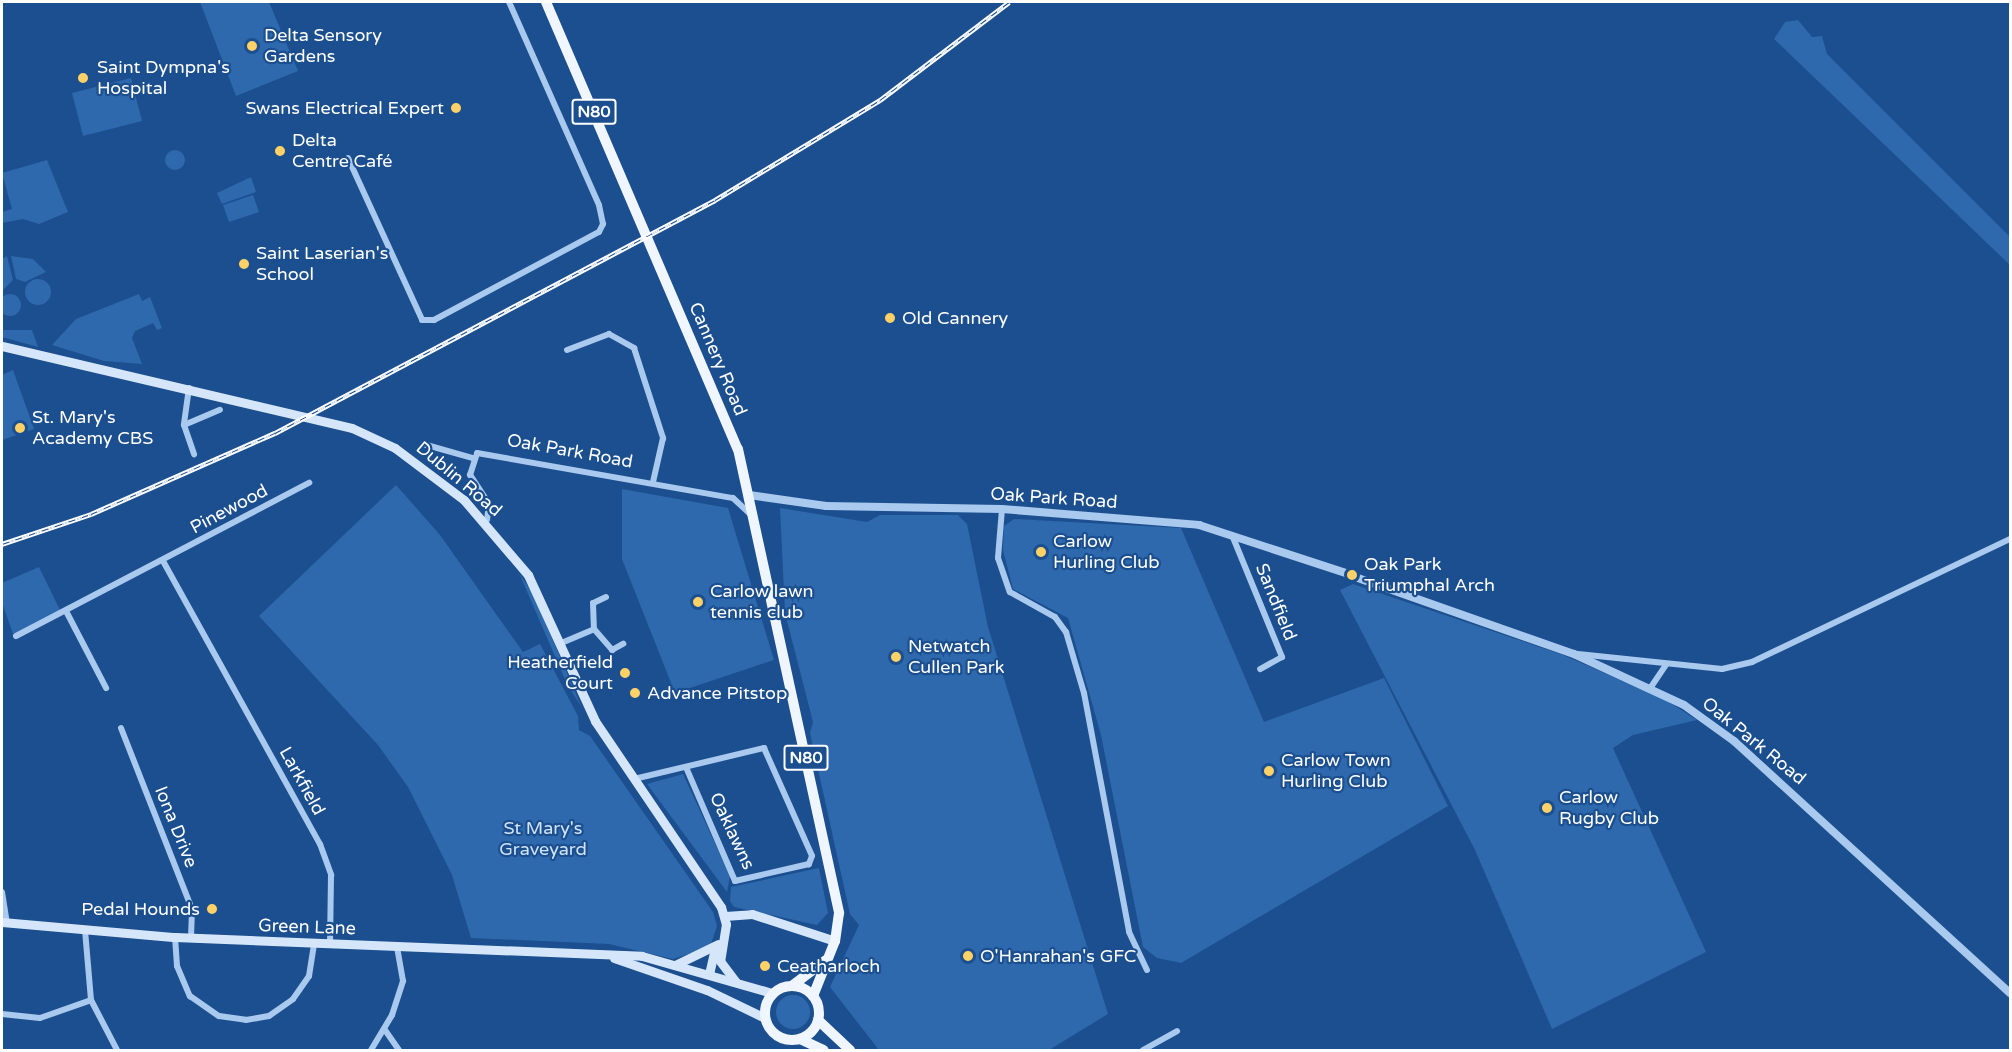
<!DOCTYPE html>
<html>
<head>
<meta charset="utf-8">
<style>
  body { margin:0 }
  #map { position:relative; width:2012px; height:1052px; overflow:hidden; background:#1b4f8f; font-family:"Varela Round",sans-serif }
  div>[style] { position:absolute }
  .green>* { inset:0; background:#2e69ad }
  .round { border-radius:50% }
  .minor>* { height:6px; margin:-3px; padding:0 3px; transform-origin:3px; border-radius:3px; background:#a9c9ee }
  .tertiary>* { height:8px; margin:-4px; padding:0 4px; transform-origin:4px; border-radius:4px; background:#a9c9ee }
  .secondary>* { height:9px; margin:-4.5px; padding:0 4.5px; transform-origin:4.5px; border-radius:4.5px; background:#d6e6fa }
  .primary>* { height:10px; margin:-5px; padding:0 5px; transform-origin:5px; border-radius:5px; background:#f0f6ff }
  .primary>.ring { margin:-5px; padding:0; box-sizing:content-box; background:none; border:10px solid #f0f6ff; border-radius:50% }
  .rail>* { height:4.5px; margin-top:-2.25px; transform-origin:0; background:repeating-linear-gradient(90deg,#1b4f8f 0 7px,#fff 0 14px); box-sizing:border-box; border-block:2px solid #fff }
  .dots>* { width:16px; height:16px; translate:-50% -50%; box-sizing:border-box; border:3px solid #1b4f8f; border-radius:50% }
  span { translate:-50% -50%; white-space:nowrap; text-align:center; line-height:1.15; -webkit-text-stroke:4.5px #1b4f8f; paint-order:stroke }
  .shield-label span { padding:2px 4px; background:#1b4f8f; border:2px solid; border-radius:4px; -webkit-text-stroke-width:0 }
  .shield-label { font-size:16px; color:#fff; font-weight:700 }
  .poi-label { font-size:18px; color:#fff }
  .left { translate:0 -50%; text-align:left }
  .right { translate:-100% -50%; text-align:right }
  .street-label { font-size:18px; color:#fff }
  .park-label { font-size:18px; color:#cfe3fa }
  .frame { position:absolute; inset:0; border:3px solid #fff; pointer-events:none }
</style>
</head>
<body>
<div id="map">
  <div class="green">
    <i style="clip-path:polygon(200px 2px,269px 2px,298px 71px,236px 96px)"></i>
    <i style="clip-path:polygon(1798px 20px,1812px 37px,1822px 36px,1827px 54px,2010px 237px,2010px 265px,1774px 39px,1785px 22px)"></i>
    <i style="clip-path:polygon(131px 78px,142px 121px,83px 136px,72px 93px)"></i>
    <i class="round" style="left:165px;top:150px;width:20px;height:20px"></i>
    <i style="clip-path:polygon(47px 160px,68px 212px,39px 224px,23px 219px,2px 223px,2px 212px,12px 209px,2px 173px)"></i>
    <i style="clip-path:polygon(251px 177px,256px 192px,222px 204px,217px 193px)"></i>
    <i style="clip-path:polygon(253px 195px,259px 212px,229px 222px,223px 205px)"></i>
    <i style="clip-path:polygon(7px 256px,13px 280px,2px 291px,2px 259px)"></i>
    <i style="clip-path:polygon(11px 256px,33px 259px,46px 272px,25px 282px,16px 279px)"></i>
    <i class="round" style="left:25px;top:279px;width:26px;height:26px"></i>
    <i class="round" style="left:-1px;top:294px;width:22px;height:22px"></i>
    <i style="clip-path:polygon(139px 294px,142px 301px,150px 297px,162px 328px,157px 330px,153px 323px,135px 331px,132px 338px,142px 364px,104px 361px,52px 345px,76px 319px)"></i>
    <i style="clip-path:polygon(2px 330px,32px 330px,38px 347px,2px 337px)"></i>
    <i style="clip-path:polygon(13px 370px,34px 429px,2px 440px,2px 375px)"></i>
    <i style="clip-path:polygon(396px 485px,440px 535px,523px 652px,540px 644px,578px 716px,579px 730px,590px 736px,713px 912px,717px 926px,710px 947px,673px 959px,609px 944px,471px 938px,452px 875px,408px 787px,378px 745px,259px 616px)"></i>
    <i style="clip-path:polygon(622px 489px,728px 508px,774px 660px,675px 693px,622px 559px)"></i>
    <i style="clip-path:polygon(780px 508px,867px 522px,880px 515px,958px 515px,967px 524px,988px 627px,1108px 1014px,1049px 1050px,879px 1050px,830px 987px,859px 925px,850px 914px,810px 733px,813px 722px,785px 613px)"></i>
    <i style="clip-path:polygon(1014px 519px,1181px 528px,1264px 722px,1384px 678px,1448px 806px,1181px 963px,1157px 958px,1143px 947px,1101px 735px,1068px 618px,1013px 589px,1003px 550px,1004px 526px)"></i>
    <i style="clip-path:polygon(39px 567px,61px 612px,13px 634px,2px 603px,2px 583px)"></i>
    <i style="clip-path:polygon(519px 573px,533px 594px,582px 708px,567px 684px)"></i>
    <i style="clip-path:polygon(1353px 584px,1563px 655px,1664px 699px,1697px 720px,1633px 735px,1613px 748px,1706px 952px,1552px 1029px,1475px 850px,1340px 590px)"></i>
    <i style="clip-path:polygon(683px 774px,730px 876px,727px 892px,647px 784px)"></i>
    <i style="clip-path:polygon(819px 868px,828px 913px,817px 925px,734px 907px,730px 901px,731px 887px)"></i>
    <i class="round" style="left:776px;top:995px;width:34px;height:34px"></i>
  </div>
  <div class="minor">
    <i style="left:348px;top:158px;width:178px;rotate:65.4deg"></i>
    <i style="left:422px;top:320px;width:12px"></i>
    <i style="left:434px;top:320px;width:187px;rotate:-28.1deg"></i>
    <i style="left:599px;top:232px;width:9px;rotate:-63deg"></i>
    <i style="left:603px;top:224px;width:19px;rotate:-102deg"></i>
    <i style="left:599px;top:205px;width:222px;rotate:-113.9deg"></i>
    <i style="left:567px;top:350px;width:45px;rotate:-20.9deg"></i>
    <i style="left:609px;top:334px;width:29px;rotate:29deg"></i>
    <i style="left:634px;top:348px;width:95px;rotate:72.1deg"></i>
    <i style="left:663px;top:438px;width:45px;rotate:102.8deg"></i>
    <i style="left:189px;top:388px;width:37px;rotate:98deg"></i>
    <i style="left:184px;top:425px;width:39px;rotate:-23deg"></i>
    <i style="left:184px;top:425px;width:31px;rotate:71deg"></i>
    <i style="left:423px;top:444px;width:51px;rotate:15.9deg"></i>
    <i style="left:1002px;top:509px;width:49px;rotate:94.7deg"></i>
    <i style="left:998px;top:558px;width:36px;rotate:71deg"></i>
    <i style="left:1010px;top:592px;width:51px;rotate:29.1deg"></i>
    <i style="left:1055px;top:617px;width:19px;rotate:54deg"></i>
    <i style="left:1066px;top:632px;width:64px;rotate:73.6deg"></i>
    <i style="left:1084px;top:693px;width:243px;rotate:79.3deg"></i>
    <i style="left:1129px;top:932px;width:42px;rotate:64.7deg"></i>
    <i style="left:487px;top:520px;width:16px;rotate:-83deg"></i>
    <i style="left:489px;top:504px;width:35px;rotate:-123deg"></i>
    <i style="left:470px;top:475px;width:23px;rotate:-72deg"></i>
    <i style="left:477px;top:453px;width:260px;rotate:10deg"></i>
    <i style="left:733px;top:498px;width:26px;rotate:43deg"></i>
    <i style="left:1232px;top:535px;width:132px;rotate:67.7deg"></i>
    <i style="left:1282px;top:657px;width:25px;rotate:151deg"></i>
    <i style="left:163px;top:561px;width:324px;rotate:61deg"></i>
    <i style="left:320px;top:844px;width:33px;rotate:70deg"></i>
    <i style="left:331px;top:875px;width:69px;rotate:90.8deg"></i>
    <i style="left:606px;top:597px;width:14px;rotate:155deg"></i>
    <i style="left:593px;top:603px;width:26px;rotate:88deg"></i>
    <i style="left:594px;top:629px;width:28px;rotate:49deg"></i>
    <i style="left:612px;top:650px;width:13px;rotate:-29deg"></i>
    <i style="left:66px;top:611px;width:87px;rotate:62.5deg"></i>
    <i style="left:16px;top:636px;width:331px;rotate:-27.6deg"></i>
    <i style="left:559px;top:644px;width:38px;rotate:-23deg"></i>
    <i style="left:1578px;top:654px;width:145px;rotate:5.9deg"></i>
    <i style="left:1722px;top:669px;width:31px;rotate:-13deg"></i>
    <i style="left:1752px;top:662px;width:286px;rotate:-25.5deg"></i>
    <i style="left:1651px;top:687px;width:27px;rotate:-56deg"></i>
    <i style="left:121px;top:728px;width:194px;rotate:68.6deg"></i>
    <i style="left:192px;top:909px;width:29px;rotate:92deg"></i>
    <i style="left:634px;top:779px;width:134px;rotate:-13.4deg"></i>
    <i style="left:764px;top:748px;width:118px;rotate:66deg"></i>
    <i style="left:812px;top:856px;width:9px;rotate:111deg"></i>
    <i style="left:809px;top:864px;width:76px;rotate:167.1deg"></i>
    <i style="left:735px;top:881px;width:124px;rotate:-113.3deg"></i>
    <i style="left:2px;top:892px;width:31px;rotate:81deg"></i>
    <i style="left:85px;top:930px;width:70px;rotate:85.1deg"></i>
    <i style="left:91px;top:1000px;width:56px;rotate:62.5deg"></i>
    <i style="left:175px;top:937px;width:29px;rotate:86deg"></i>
    <i style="left:177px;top:966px;width:33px;rotate:67deg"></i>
    <i style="left:190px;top:996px;width:35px;rotate:35deg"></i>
    <i style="left:219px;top:1016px;width:27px;rotate:8deg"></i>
    <i style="left:246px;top:1020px;width:23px;rotate:-10deg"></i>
    <i style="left:269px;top:1016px;width:29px;rotate:-35deg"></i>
    <i style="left:293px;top:999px;width:28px;rotate:-55deg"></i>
    <i style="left:309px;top:976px;width:32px;rotate:-81deg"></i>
    <i style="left:2px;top:1014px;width:38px;rotate:6deg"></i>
    <i style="left:40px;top:1018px;width:54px;rotate:-19.4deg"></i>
    <i style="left:385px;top:1030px;width:24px;rotate:55deg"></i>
    <i style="left:371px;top:1050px;width:41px;rotate:-59deg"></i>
    <i style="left:392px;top:1015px;width:36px;rotate:-72deg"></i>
    <i style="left:403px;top:981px;width:36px;rotate:-100deg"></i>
    <i style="left:1143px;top:1050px;width:39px;rotate:-29deg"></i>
  </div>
  <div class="tertiary">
    <i style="left:749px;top:495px;width:78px;rotate:8.1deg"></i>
    <i style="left:826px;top:506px;width:176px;rotate:1deg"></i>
    <i style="left:1002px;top:509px;width:198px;rotate:4.6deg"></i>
    <i style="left:1199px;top:525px;width:158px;rotate:18.1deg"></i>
    <i style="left:1355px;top:577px;width:232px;rotate:19.4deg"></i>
    <i style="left:1574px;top:654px;width:121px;rotate:24.9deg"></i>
    <i style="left:1684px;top:705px;width:62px;rotate:35.8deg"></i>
    <i style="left:1734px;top:741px;width:374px;rotate:42.4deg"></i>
  </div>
  <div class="secondary">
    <i style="left:2px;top:346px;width:359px;rotate:13.2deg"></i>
    <i style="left:352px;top:428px;width:47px;rotate:24.9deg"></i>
    <i style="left:395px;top:448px;width:86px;rotate:37deg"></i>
    <i style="left:464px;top:500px;width:99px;rotate:49.5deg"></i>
    <i style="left:528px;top:575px;width:161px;rotate:65.3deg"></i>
    <i style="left:595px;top:721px;width:225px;rotate:55.9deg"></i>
    <i style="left:721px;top:907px;width:18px;rotate:74deg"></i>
    <i style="left:726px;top:924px;width:37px;rotate:99deg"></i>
    <i style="left:720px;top:961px;width:26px;rotate:53deg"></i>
    <i style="left:725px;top:916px;width:27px;rotate:-4deg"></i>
    <i style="left:752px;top:914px;width:87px;rotate:18deg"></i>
    <i style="left:2px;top:922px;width:174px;rotate:5deg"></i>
    <i style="left:175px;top:937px;width:467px;rotate:2.3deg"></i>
    <i style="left:642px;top:956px;width:135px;rotate:15.9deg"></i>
    <i style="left:614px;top:958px;width:98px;rotate:19deg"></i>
    <i style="left:707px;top:990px;width:64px;rotate:25.8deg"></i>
    <i style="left:675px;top:965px;width:48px;rotate:-26deg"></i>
    <i style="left:709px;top:974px;width:27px;rotate:-77deg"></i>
  </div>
  <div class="primary">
    <i style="left:546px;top:2px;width:486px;rotate:66.8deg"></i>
    <i style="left:738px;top:449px;width:475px;rotate:77.7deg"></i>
    <i style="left:839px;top:913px;width:28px;rotate:98deg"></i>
    <i style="left:835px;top:941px;width:59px;rotate:111.8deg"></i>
    <i style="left:793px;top:985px;width:41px;rotate:-37.1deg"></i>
    <i class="ring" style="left:765px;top:986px;width:44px;height:44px"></i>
    <i style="left:818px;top:1020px;width:44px;rotate:43.2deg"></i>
    <i style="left:800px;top:1039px;width:26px;rotate:25deg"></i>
  </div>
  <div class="rail">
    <i style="left:2px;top:544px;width:94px;rotate:-18.6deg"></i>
    <i style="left:91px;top:514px;width:201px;rotate:-23.8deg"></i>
    <i style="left:275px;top:433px;width:498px;rotate:-27.9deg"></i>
    <i style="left:715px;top:200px;width:193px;rotate:-31.2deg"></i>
    <i style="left:880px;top:100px;width:162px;rotate:-37.2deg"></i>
  </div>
  <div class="dots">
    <i style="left:252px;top:46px;background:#ffd166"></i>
    <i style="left:83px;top:78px;background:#ffd166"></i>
    <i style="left:456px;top:108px;background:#ffd166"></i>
    <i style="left:280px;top:151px;background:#ffd166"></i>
    <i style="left:244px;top:264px;background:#ffd166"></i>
    <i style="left:890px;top:318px;background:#ffd166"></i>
    <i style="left:20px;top:428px;background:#ffd166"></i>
    <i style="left:1041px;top:552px;background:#ffd166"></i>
    <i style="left:1352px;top:575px;background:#ffd166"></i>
    <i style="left:698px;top:602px;background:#ffd166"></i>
    <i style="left:896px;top:657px;background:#ffd166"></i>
    <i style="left:625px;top:673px;background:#ffd166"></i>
    <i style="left:635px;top:693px;background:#ffd166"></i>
    <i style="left:1269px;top:771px;background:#ffd166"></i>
    <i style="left:1547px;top:808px;background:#ffd166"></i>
    <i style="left:212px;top:909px;background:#ffd166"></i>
    <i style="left:968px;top:956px;background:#ffd166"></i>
    <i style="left:765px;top:966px;background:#ffd166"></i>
  </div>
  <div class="shield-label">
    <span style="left:594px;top:112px">N80</span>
    <span style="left:806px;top:758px">N80</span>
  </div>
  <div class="poi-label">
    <span class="left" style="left:264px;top:46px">Delta Sensory<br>Gardens</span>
    <span class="left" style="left:97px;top:78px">Saint Dympna's<br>Hospital</span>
    <span class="right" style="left:444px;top:108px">Swans Electrical Expert</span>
    <span class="left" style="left:292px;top:151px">Delta<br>Centre Café</span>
    <span class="left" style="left:256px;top:264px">Saint Laserian's<br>School</span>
    <span class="left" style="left:902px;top:318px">Old Cannery</span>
    <span class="left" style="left:32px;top:428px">St. Mary's<br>Academy CBS</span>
    <span class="left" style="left:1053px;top:552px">Carlow<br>Hurling Club</span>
    <span class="left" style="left:1364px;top:575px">Oak Park<br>Triumphal Arch</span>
    <span class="left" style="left:710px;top:602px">Carlow lawn<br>tennis club</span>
    <span class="left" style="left:908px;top:657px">Netwatch<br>Cullen Park</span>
    <span class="right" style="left:613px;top:673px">Heatherfield<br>Court</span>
    <span class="left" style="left:647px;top:693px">Advance Pitstop</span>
    <span class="left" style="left:1281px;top:771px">Carlow Town<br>Hurling Club</span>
    <span class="left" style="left:1559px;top:808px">Carlow<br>Rugby Club</span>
    <span class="right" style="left:200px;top:909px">Pedal Hounds</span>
    <span class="left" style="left:980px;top:956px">O'Hanrahan's GFC</span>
    <span class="left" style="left:777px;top:966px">Ceatharloch</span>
  </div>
  <div class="street-label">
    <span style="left:718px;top:359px;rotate:67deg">Cannery Road</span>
    <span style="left:570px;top:451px;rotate:10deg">Oak Park Road</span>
    <span style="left:459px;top:479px;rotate:40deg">Dublin Road</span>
    <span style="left:1054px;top:498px;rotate:4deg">Oak Park Road</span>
    <span style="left:229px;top:509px;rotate:-28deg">Pinewood</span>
    <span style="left:1276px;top:602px;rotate:68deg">Sandfield</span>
    <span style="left:1754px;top:741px;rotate:39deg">Oak Park Road</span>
    <span style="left:302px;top:781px;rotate:61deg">Larkfield</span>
    <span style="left:176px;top:827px;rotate:68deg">Iona Drive</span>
    <span style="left:732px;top:831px;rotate:65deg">Oaklawns</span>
    <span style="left:307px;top:927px;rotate:2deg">Green Lane</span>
  </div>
  <div class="park-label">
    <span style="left:543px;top:839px">St Mary's<br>Graveyard</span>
  </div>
  <div class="frame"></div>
</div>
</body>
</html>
